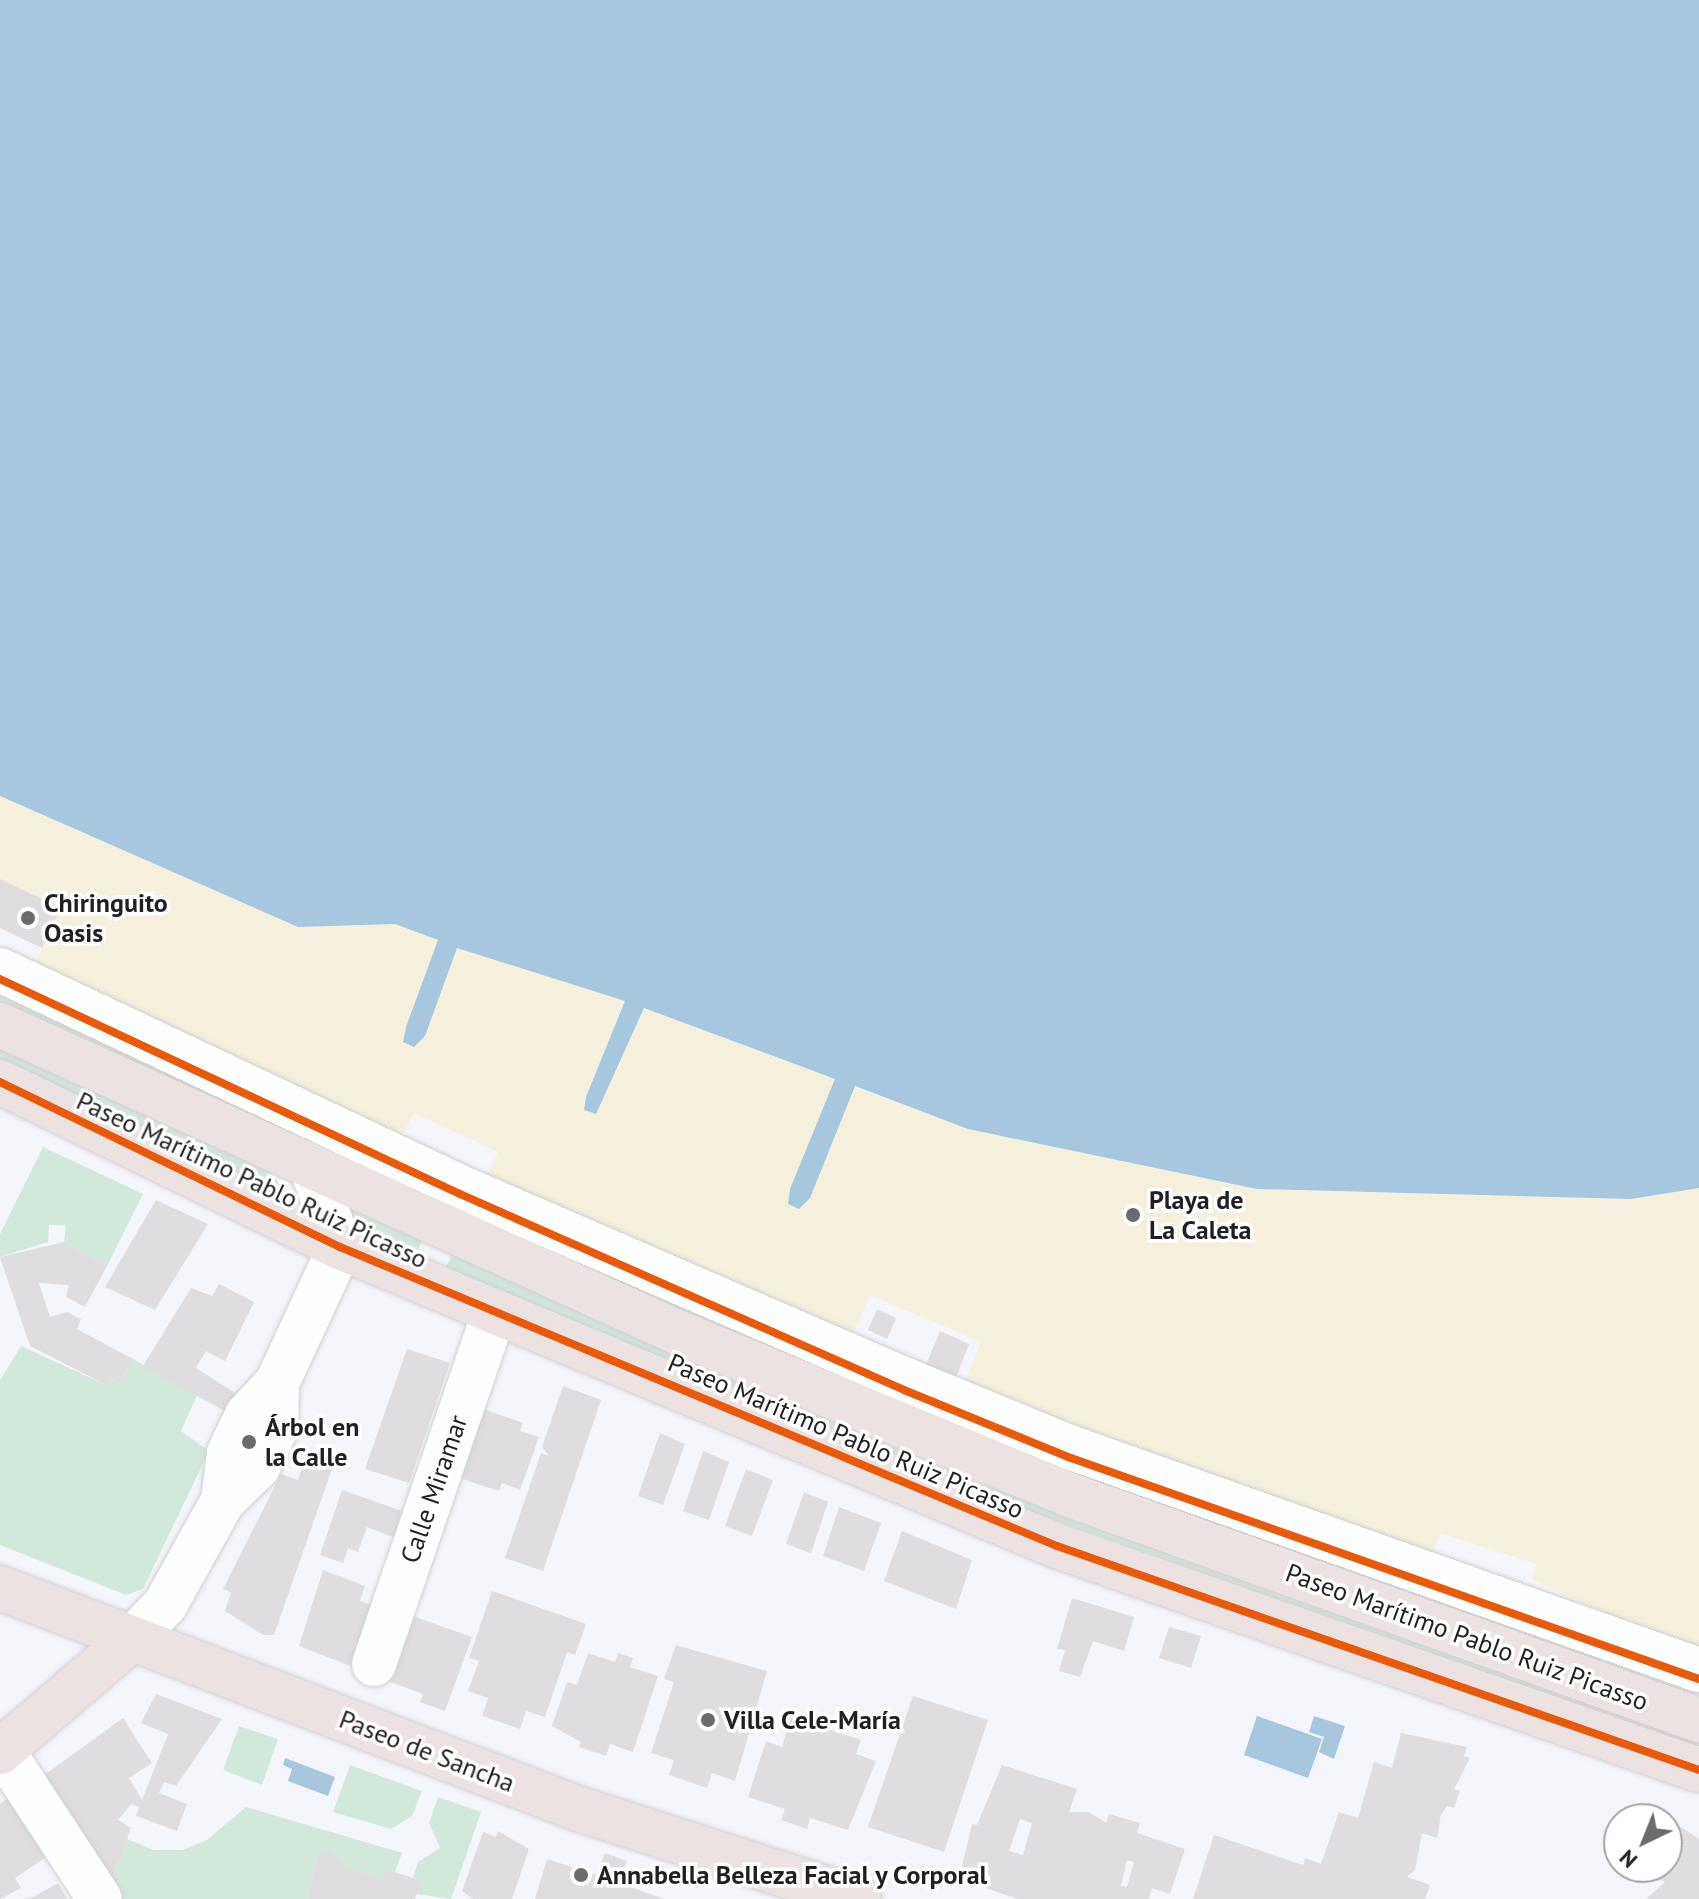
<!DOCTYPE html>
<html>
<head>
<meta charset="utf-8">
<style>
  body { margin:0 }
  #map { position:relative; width:1699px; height:1899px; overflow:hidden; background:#f4f5fb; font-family:"PT Sans",sans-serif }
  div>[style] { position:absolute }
  .green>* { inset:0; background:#d2e8db }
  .sand>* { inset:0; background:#f5f0dd }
  .water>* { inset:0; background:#a6c7de }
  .building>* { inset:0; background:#dfdddf }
  .roads { filter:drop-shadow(0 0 2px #d0d0d4) drop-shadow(0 0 2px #d0d0d4) }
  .minor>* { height:44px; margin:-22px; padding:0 22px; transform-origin:22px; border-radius:22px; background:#fdfefe }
  .major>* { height:44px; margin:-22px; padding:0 22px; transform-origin:22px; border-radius:22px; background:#ece2e2 }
  .cycleway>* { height:8px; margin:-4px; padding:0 4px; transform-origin:4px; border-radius:4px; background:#e8590c }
  .dots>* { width:22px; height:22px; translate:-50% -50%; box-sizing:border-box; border:4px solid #fff; border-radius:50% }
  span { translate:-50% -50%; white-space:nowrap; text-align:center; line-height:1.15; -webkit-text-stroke:7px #fff; paint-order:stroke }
  .poi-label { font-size:26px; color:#1f2023; font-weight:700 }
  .left { translate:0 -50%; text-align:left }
  .street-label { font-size:26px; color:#1f2023 }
  .north { position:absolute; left:1603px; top:1803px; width:80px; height:80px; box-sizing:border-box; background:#fff; border:2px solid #a5a6a7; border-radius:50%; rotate:223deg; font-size:22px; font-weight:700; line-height:32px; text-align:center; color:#1f2023 }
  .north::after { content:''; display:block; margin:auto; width:28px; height:36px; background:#6a6b6f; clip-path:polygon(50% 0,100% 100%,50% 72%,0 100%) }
</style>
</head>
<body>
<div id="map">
  <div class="green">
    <i style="clip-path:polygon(0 987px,316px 1132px,310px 1145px,0 1002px)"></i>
    <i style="clip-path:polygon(0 1046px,268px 1169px,294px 1203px,0 1059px)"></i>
    <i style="clip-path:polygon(43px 1147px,143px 1194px,108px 1264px,64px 1242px,66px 1225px,49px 1225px,48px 1242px,0 1257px,0 1234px)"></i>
    <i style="clip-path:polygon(341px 1205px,422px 1241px,414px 1258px,347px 1227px)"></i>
    <i style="clip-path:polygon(452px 1255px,967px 1479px,1699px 1741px,1699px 1749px,964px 1488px,443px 1272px)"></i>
    <i style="clip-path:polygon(21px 1346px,106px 1385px,110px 1378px,120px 1383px,133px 1359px,197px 1395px,181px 1431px,209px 1451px,143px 1589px,126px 1595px,0 1545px,0 1380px)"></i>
    <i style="clip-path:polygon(239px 1726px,278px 1739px,262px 1785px,223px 1770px)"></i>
    <i style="clip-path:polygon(350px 1765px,422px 1791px,412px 1816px,391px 1829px,333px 1812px)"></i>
    <i style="clip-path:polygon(438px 1797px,481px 1812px,451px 1899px,417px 1894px,421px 1881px,413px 1878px,418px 1862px,440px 1848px,429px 1823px)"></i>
    <i style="clip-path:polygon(246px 1807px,402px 1853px,395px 1872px,385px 1869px,381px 1878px,343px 1865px,330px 1850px,317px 1857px,308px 1899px,120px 1899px,111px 1884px,127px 1839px,154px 1850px,182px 1850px,207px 1840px)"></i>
  </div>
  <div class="sand">
    <i style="clip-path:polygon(0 796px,298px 927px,395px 924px,625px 1001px,968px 1129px,1257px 1189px,1631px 1199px,1699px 1188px,1699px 1654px,1532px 1580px,1536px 1564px,1440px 1533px,1430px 1562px,962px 1388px,981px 1342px,870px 1295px,851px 1339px,486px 1177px,498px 1152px,414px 1113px,401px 1138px,34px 966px,60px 908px,0 879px)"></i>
  </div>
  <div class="water">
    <i style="clip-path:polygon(0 0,1699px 0,1699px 1188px,1631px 1199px,1257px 1189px,968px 1129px,855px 1086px,810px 1198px,799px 1209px,788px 1204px,790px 1189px,835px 1079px,644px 1008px,596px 1114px,584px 1110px,586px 1097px,625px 1001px,457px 948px,425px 1036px,414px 1047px,403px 1042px,406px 1027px,438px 940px,395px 924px,298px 927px,0 796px)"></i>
    <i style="clip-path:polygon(1257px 1716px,1322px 1739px,1308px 1778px,1244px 1755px)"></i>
    <i style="clip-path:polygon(1314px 1716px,1345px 1726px,1334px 1759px,1319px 1752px,1324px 1737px,1309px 1732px)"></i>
    <i style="clip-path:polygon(285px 1758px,335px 1777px,328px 1796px,288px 1781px,292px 1769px,283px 1765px)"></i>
  </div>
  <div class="building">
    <i style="clip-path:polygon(0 879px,61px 908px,42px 948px,0 928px)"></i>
    <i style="clip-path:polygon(156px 1200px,208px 1224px,155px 1310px,105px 1287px)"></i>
    <i style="clip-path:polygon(64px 1242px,108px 1264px,85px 1307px,66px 1297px,69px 1285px,39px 1283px,50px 1317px,67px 1312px,81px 1319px,77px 1329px,133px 1359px,120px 1383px,110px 1378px,106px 1385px,30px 1346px,0 1257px)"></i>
    <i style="clip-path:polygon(219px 1284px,254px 1302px,225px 1361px,206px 1351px,196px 1368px,237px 1394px,228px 1413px,143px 1366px,191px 1288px,212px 1296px)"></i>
    <i style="clip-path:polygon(877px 1309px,896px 1318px,887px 1339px,868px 1330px)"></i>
    <i style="clip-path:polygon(940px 1331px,969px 1344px,955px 1380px,925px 1367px)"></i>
    <i style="clip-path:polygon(407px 1349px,450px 1363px,409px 1483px,365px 1469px)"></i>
    <i style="clip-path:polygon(563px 1386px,601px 1400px,543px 1571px,505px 1558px,541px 1453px,549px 1456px,542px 1447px)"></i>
    <i style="clip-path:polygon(483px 1409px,523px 1423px,520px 1431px,539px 1437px,520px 1490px,502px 1483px,499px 1491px,459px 1478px)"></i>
    <i style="clip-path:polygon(660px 1433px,685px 1444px,663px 1505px,638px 1496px)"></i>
    <i style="clip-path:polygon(703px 1451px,729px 1462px,709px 1520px,683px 1511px)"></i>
    <i style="clip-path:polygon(305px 1459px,332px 1469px,274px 1635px,263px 1635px,225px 1611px,231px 1593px,223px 1589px,281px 1474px,298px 1480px)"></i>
    <i style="clip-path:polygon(746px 1469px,773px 1480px,752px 1536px,725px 1526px)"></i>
    <i style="clip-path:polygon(342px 1490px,408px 1513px,399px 1539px,367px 1527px,358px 1552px,348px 1548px,343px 1563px,320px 1555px)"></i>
    <i style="clip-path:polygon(804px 1492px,828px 1502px,811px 1553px,786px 1544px)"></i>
    <i style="clip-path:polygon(839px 1507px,881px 1523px,864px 1571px,823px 1556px)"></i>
    <i style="clip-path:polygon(902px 1531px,972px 1560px,956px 1609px,884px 1581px)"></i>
    <i style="clip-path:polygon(323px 1570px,365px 1586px,360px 1601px,381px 1609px,361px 1670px,299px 1646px)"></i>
    <i style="clip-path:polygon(492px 1591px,586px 1624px,575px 1655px,567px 1652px,545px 1717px,526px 1711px,520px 1729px,482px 1716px,488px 1698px,468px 1691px,479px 1661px,469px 1658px)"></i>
    <i style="clip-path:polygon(1072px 1598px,1134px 1617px,1124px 1651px,1093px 1641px,1080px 1677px,1059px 1671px,1065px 1650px,1057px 1649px)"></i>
    <i style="clip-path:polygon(404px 1613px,472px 1637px,445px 1711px,420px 1702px,423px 1694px,382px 1679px)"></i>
    <i style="clip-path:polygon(1169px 1627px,1201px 1636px,1191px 1668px,1159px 1658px)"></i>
    <i style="clip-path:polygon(676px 1645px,767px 1671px,735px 1781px,712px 1773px,707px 1788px,669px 1775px,674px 1760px,651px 1753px,674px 1682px,664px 1679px)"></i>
    <i style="clip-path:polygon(588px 1653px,615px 1662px,618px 1653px,633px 1658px,630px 1667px,658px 1676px,633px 1752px,610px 1744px,606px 1756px,579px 1747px,581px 1742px,552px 1726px,567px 1682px,577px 1685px)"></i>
    <i style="clip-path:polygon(156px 1694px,222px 1719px,176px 1786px,164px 1782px,159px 1793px,187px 1804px,177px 1831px,136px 1816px,139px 1807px,131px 1804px,118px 1820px,131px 1828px,111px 1884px,43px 1776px,123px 1718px,152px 1763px,129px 1778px,142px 1800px,168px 1734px,141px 1723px)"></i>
    <i style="clip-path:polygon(913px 1696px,988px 1720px,944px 1852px,868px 1827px)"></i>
    <i style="clip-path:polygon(791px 1717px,861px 1740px,856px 1754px,876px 1761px,848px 1830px,810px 1818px,807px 1829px,781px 1820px,785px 1809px,748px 1797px,766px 1741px,782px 1747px)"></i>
    <i style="clip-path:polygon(1401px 1733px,1467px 1747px,1464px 1756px,1470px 1758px,1454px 1789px,1460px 1791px,1454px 1808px,1447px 1806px,1441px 1815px,1437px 1838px,1422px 1833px,1415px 1870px,1407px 1877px,1430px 1885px,1425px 1899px,1193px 1899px,1214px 1835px,1303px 1865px,1305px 1858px,1321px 1864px,1339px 1812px,1358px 1818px,1374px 1762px,1392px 1768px)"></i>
    <i style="clip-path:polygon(evenodd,1002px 1765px,1077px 1789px,1069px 1812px,1089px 1812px,1106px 1823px,1109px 1814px,1140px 1823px,1137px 1833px,1185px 1849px,1170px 1894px,1152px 1888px,1149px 1899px,1018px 1899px,959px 1879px,972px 1824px,977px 1825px,1002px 1765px,1020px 1819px,1032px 1823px,1023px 1855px,1009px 1851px,1020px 1819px,1002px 1765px,1127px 1860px,1134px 1862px,1127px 1887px,1121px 1886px,1127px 1860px)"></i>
    <i style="clip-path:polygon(18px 1791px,55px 1851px,15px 1878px,21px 1888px,0 1899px,0 1804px)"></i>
    <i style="clip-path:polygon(1681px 1827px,1699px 1839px,1699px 1899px,1646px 1899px,1665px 1882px,1659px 1879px,1670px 1863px,1667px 1849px)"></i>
    <i style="clip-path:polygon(498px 1831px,529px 1849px,512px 1899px,473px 1899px,462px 1891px,483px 1832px,496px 1837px)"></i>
    <i style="clip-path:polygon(330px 1850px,343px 1865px,381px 1878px,385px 1869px,422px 1881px,415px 1899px,308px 1899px,317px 1857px)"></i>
    <i style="clip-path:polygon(605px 1853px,627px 1861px,619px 1883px,664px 1899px,535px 1899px,547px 1859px,596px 1875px)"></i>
    <i style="clip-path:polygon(58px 1883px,67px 1899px,24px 1899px,33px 1897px)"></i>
  </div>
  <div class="roads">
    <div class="minor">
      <i style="left:0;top:970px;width:511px;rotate:25.26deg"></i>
      <i style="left:462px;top:1188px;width:484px;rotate:23.4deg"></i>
      <i style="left:906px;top:1380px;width:179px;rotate:22.3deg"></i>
      <i style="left:1072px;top:1448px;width:665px;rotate:19.5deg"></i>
      <i style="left:223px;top:1501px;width:48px;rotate:-82.9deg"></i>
      <i style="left:229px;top:1453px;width:42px;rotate:-64.7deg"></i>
      <i style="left:247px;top:1415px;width:44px;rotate:-46.8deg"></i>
      <i style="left:277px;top:1383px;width:150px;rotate:-65.1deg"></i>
      <i style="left:340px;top:1247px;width:83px;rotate:-109.7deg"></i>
      <i style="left:132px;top:1639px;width:47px;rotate:-45.9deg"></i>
      <i style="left:165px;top:1605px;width:119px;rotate:-60.9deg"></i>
      <i style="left:223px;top:1501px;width:49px;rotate:-44.2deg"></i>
      <i style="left:258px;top:1467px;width:43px;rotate:-65.2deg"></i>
      <i style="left:276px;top:1428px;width:45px;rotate:-88.7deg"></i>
      <i style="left:374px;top:1664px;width:370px;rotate:-71.1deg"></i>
      <i style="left:2px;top:1750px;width:178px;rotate:56.7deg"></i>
    </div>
    <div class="major">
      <i style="left:0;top:1025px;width:746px;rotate:24.4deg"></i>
      <i style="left:679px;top:1333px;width:429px;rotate:22.5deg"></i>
      <i style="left:1075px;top:1497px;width:663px;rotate:19.67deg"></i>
      <i style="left:0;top:1082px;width:378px;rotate:25.9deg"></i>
      <i style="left:340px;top:1247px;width:777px;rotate:22.64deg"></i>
      <i style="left:1057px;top:1546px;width:680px;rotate:19.23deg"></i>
      <i style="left:0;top:1588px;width:620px;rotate:20.89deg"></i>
      <i style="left:579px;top:1809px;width:294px;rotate:17.8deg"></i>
      <i style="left:0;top:1752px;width:174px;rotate:-40.6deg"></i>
    </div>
  </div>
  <div class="cycleway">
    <i style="left:0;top:979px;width:508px;rotate:25.05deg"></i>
    <i style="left:460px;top:1194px;width:485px;rotate:23.8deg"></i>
    <i style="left:904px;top:1390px;width:180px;rotate:22.2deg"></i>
    <i style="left:1071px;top:1458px;width:666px;rotate:19.39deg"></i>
    <i style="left:0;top:1082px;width:378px;rotate:25.9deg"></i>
    <i style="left:340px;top:1247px;width:777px;rotate:22.64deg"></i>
    <i style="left:1057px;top:1546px;width:680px;rotate:19.23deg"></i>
  </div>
  <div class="dots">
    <i style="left:28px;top:918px;background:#6a6b6f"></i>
    <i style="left:1133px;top:1215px;background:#6a6b6f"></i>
    <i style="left:249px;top:1442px;background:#6a6b6f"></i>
    <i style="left:708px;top:1720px;background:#6a6b6f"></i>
    <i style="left:581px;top:1875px;background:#6a6b6f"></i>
  </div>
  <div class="poi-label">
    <span class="left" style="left:44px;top:918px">Chiringuito<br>Oasis</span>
    <span class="left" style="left:1149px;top:1215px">Playa de<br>La Caleta</span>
    <span class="left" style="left:265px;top:1442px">Árbol en<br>la Calle</span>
    <span class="left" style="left:724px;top:1720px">Villa Cele-María</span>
    <span class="left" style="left:597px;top:1875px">Annabella Belleza Facial y Corporal</span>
  </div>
  <div class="street-label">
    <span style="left:252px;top:1180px;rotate:25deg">Paseo Marítimo Pablo Ruiz Picasso</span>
    <span style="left:846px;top:1436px;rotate:23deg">Paseo Marítimo Pablo Ruiz Picasso</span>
    <span style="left:434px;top:1489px;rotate:-71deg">Calle Miramar</span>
    <span style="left:1467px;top:1637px;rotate:20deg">Paseo Marítimo Pablo Ruiz Picasso</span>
    <span style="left:427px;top:1751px;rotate:21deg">Paseo de Sancha</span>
  </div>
  <div class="north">N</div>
</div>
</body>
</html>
